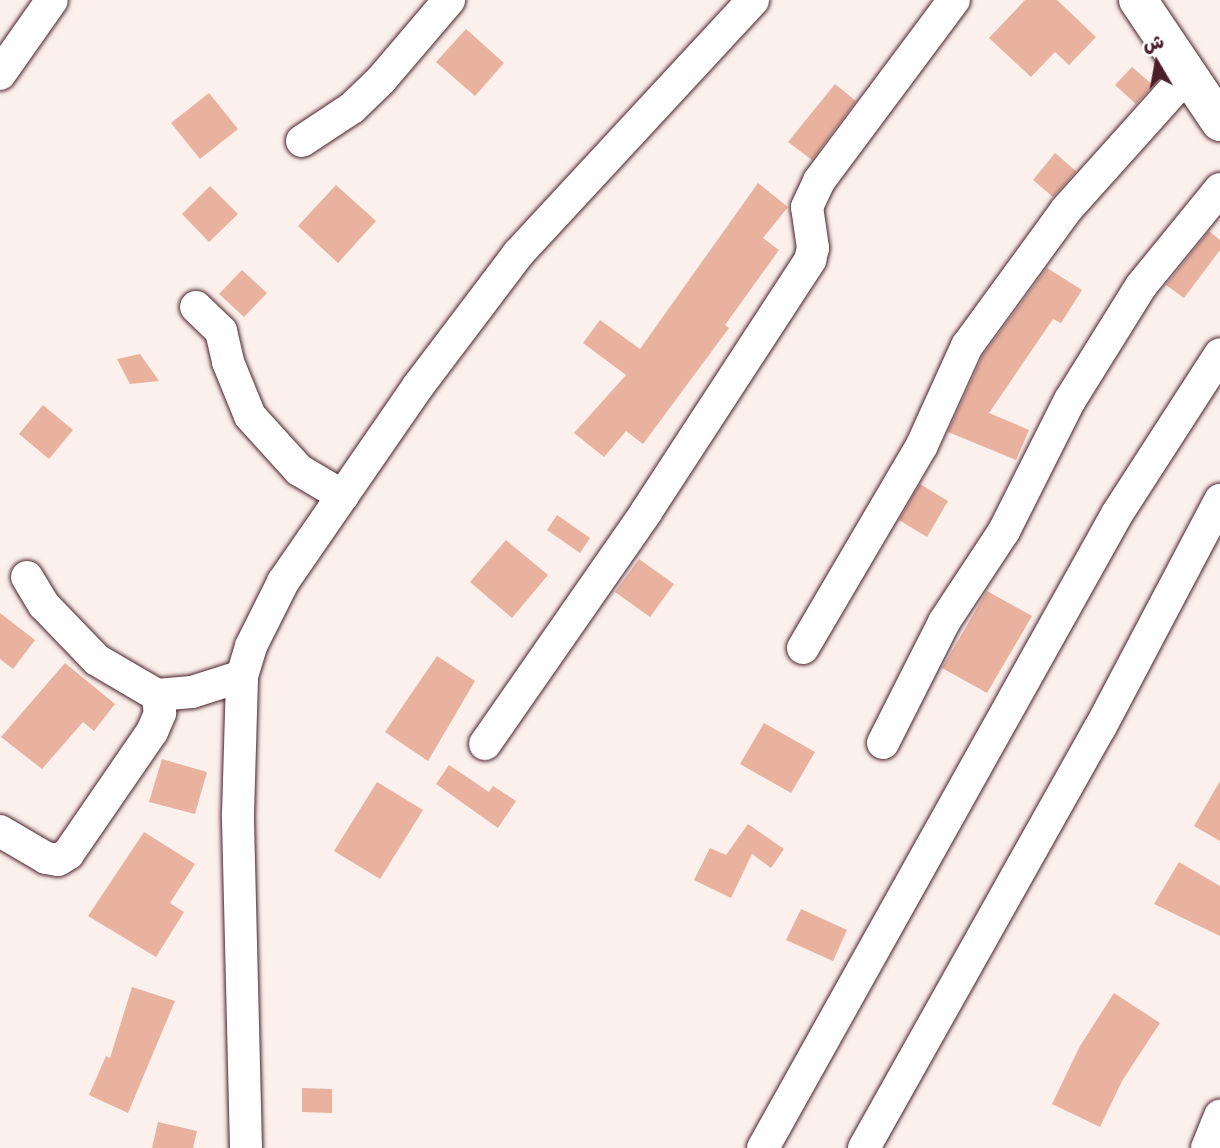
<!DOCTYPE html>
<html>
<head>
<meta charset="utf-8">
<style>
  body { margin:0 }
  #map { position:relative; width:1220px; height:1148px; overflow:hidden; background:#fbf0ec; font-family:Delius,"Playpen Sans Arabic",sans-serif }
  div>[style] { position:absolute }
  .building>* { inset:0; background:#e9b29f }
  .roads { filter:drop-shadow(0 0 2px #4a1f2b) drop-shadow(0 0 2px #4a1f2b) }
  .minor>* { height:32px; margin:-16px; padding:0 16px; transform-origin:16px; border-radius:16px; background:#fff }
  .highway>* { height:38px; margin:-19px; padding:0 19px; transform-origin:19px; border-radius:19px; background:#fff }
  span { translate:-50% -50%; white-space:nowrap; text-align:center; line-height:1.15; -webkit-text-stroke:5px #fff; paint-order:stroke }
  .north { position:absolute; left:1122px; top:28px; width:70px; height:70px; -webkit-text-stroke:5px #fff; paint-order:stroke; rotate:350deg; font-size:19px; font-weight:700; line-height:28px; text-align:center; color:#4a1f2b }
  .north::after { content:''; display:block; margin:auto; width:24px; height:32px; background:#4a1f2b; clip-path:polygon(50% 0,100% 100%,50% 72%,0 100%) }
</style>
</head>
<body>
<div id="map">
  <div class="building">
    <i style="clip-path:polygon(1025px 0,1057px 0,1096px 37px,1069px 65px,1055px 52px,1031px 77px,989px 38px)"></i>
    <i style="clip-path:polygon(466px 29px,504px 63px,475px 96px,436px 62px)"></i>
    <i style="clip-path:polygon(1132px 67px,1153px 85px,1136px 104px,1115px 85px)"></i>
    <i style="clip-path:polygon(835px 84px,856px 101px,812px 160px,788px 142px)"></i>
    <i style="clip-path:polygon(209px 93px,238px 129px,200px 159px,171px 123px)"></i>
    <i style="clip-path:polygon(1055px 153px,1076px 171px,1053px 197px,1033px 180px)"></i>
    <i style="clip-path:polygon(758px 183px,788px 207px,763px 238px,779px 250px,725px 325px,729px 328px,643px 444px,626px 431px,604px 457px,574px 433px,626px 375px,583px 343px,600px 320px,640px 349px)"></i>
    <i style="clip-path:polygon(336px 185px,376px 221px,338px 263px,298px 226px)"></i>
    <i style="clip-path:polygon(210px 186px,238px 214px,209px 242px,182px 214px)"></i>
    <i style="clip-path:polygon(1209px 231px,1220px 240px,1220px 250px,1184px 298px,1166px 285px)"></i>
    <i style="clip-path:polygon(1047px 268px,1082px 290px,1061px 323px,1053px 319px,989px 413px,1029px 430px,1016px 460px,948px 432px,983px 355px)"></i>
    <i style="clip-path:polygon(242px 270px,267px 293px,244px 317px,219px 294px)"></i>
    <i style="clip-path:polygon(140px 354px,159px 381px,130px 384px,117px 359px)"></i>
    <i style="clip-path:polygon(43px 405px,73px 430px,49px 459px,19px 434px)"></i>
    <i style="clip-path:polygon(920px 484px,948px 501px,927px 537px,899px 520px)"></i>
    <i style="clip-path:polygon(557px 515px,590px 538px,580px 553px,547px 530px)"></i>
    <i style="clip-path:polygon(506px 540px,548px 575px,512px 618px,470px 582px)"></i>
    <i style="clip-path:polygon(639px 559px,674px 584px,650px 617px,615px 592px)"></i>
    <i style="clip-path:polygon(987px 591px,1032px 616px,987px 693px,942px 668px)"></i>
    <i style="clip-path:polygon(0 613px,35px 640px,13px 669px,0 659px)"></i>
    <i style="clip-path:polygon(437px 656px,475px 681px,428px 761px,385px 732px)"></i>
    <i style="clip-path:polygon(65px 663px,115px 704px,94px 731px,83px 722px,42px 769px,1px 737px)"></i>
    <i style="clip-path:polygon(764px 723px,815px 752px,791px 793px,740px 764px)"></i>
    <i style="clip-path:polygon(162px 759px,207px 772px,195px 814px,149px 802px)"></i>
    <i style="clip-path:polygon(449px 765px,489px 792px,493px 786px,516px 801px,498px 828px,436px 784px)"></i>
    <i style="clip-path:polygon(1220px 781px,1220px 841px,1194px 826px)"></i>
    <i style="clip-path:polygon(377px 782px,423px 810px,380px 879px,334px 851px)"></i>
    <i style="clip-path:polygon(748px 824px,784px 849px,771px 868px,752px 854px,731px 898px,694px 880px,710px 848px,726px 855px)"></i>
    <i style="clip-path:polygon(144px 832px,195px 864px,170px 903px,184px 912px,156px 957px,88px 916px)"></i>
    <i style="clip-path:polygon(1179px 862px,1220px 886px,1220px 936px,1154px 904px)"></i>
    <i style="clip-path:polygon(801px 909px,847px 930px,833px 961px,786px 940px)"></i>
    <i style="clip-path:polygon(132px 987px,175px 1001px,128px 1113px,89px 1095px,106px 1056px,110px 1058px)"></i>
    <i style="clip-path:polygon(1114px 993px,1160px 1023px,1122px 1081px,1100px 1127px,1052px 1104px,1080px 1046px)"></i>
    <i style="clip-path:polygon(302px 1088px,332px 1089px,332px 1113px,302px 1112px)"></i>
    <i style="clip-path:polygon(158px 1122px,197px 1131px,193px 1148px,152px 1148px)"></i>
  </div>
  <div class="roads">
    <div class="minor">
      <i style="left:0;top:74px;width:90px;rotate:-54.9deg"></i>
      <i style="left:302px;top:141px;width:60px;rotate:-33.4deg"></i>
      <i style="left:352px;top:108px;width:40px;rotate:-44deg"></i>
      <i style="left:381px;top:80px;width:105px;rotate:-49.6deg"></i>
      <i style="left:196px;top:307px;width:35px;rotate:44deg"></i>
      <i style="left:221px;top:331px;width:32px;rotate:77deg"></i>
      <i style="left:228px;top:362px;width:58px;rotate:67.8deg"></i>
      <i style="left:250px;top:416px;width:73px;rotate:47.8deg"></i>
      <i style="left:299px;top:470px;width:51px;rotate:30.6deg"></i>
      <i style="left:27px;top:577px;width:33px;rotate:59deg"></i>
      <i style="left:44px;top:605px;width:76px;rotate:46.1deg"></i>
      <i style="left:97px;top:660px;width:69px;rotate:30.3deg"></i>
      <i style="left:157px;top:695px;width:35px;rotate:-5deg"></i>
      <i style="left:192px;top:692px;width:52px;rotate:-17.7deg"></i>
      <i style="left:803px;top:648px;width:235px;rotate:-59.6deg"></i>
      <i style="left:922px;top:445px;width:109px;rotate:-65.6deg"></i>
      <i style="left:967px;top:346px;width:168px;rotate:-53.9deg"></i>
      <i style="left:1066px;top:210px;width:183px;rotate:-48.1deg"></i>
      <i style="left:883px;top:743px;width:136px;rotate:-63.2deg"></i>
      <i style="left:944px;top:622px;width:109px;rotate:-56.6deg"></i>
      <i style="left:1004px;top:531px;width:147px;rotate:-63.3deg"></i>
      <i style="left:1070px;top:400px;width:134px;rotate:-58.1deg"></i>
      <i style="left:1141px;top:286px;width:125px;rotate:-50.8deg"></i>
      <i style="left:485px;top:744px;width:282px;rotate:-55.2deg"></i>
      <i style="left:646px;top:512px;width:301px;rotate:-56.9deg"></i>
      <i style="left:810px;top:260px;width:12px;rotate:-76deg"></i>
      <i style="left:813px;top:248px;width:41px;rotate:-98.3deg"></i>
      <i style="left:807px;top:207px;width:29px;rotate:-65deg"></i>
      <i style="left:819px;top:181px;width:226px;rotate:-53.3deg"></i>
      <i style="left:0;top:831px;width:53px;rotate:30.4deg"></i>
      <i style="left:46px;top:858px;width:12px;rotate:9deg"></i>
      <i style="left:58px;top:860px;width:12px;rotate:-31deg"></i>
      <i style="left:68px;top:854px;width:148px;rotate:-55.5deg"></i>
      <i style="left:152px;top:732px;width:21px;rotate:-67deg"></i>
      <i style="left:160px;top:713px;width:18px;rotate:-99deg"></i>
      <i style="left:246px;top:1148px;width:334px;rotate:-91.4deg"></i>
      <i style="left:238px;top:814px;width:138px;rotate:-88.3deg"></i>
      <i style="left:242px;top:676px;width:31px;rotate:-73deg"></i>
      <i style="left:251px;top:646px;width:72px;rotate:-63.4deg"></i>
      <i style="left:283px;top:582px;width:239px;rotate:-55.4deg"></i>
      <i style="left:419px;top:385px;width:164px;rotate:-52.9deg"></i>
      <i style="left:518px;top:254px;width:346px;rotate:-47.2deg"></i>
      <i style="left:763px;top:1148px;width:726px;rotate:-60.82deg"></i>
      <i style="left:1117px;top:514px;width:190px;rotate:-57.2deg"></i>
      <i style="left:864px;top:1148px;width:482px;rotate:-60.7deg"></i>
      <i style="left:1100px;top:728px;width:258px;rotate:-62.2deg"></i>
      <i style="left:1207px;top:1148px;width:35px;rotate:-68deg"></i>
    </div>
    <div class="highway">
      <i style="left:1138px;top:0;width:147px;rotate:56.1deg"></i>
    </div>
  </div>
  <div class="north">ش</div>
</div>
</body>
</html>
